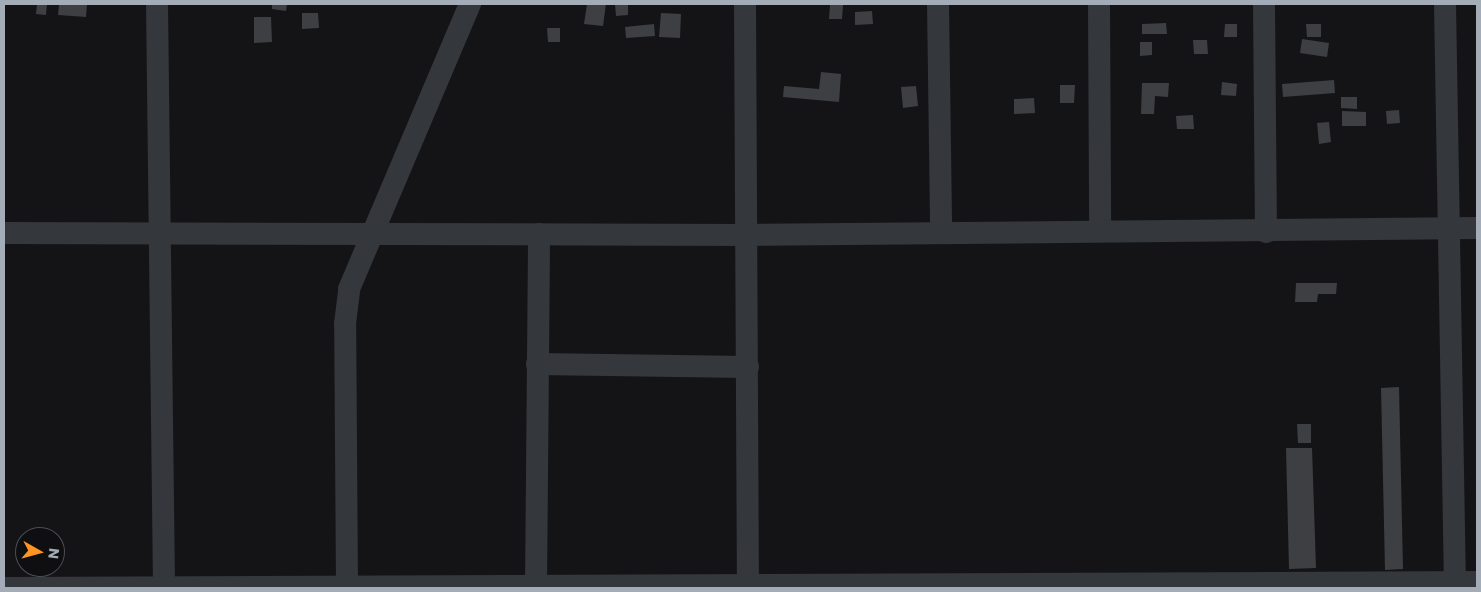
<!DOCTYPE html>
<html>
<head>
<meta charset="utf-8">
<style>
  body { margin:0 }
  #map { position:relative; width:1481px; height:592px; overflow:hidden; background:#141416; font-family:Poppins,sans-serif }
  div>[style] { position:absolute }
  .building>* { inset:0; background:#3e3f43 }
  .minor>* { height:22px; margin:-11px; padding:0 11px; transform-origin:11px; border-radius:11px; background:#34373b }
  span { translate:-50% -50%; white-space:nowrap; text-align:center; line-height:1.15; -webkit-text-stroke:4.5px #0f0f11; paint-order:stroke }
  .frame { position:absolute; inset:0; border:5px solid #a4adb7; pointer-events:none }
  .north { position:absolute; left:15px; top:527px; width:50px; height:50px; box-sizing:border-box; background:#0f0f11; border:1px solid #4b4e53; border-radius:50%; rotate:97deg; font-size:14px; font-weight:700; line-height:20px; text-align:center; color:#a4adb7 }
  .north::after { content:''; display:block; margin:auto; width:18px; height:22px; background:#ff9423; clip-path:polygon(50% 0,100% 100%,50% 72%,0 100%) }
</style>
</head>
<body>
<div id="map">
  <div class="building">
    <i style="clip-path:polygon(37px 4px,47px 4px,46px 15px,36px 14px)"></i>
    <i style="clip-path:polygon(59px 4px,87px 4px,86px 17px,58px 15px)"></i>
    <i style="clip-path:polygon(272px 4px,287px 4px,286px 11px,272px 9px)"></i>
    <i style="clip-path:polygon(587px 4px,606px 4px,603px 26px,584px 24px)"></i>
    <i style="clip-path:polygon(615px 4px,628px 4px,628px 15px,616px 16px)"></i>
    <i style="clip-path:polygon(830px 5px,843px 5px,842px 19px,829px 19px)"></i>
    <i style="clip-path:polygon(872px 11px,873px 24px,855px 25px,855px 12px)"></i>
    <i style="clip-path:polygon(302px 13px,318px 13px,319px 28px,302px 29px)"></i>
    <i style="clip-path:polygon(661px 13px,681px 14px,680px 38px,659px 37px)"></i>
    <i style="clip-path:polygon(254px 17px,271px 17px,272px 42px,254px 43px)"></i>
    <i style="clip-path:polygon(1166px 23px,1167px 34px,1142px 34px,1142px 24px)"></i>
    <i style="clip-path:polygon(654px 24px,655px 36px,626px 38px,625px 27px)"></i>
    <i style="clip-path:polygon(1225px 24px,1237px 24px,1237px 37px,1224px 37px)"></i>
    <i style="clip-path:polygon(1306px 24px,1321px 24px,1321px 37px,1307px 37px)"></i>
    <i style="clip-path:polygon(547px 28px,560px 28px,560px 42px,548px 42px)"></i>
    <i style="clip-path:polygon(1302px 39px,1329px 43px,1327px 57px,1300px 53px)"></i>
    <i style="clip-path:polygon(1193px 40px,1207px 40px,1208px 54px,1194px 54px)"></i>
    <i style="clip-path:polygon(1140px 42px,1152px 42px,1152px 55px,1140px 56px)"></i>
    <i style="clip-path:polygon(821px 72px,841px 74px,839px 102px,783px 97px,784px 86px,819px 89px)"></i>
    <i style="clip-path:polygon(1334px 80px,1335px 93px,1283px 97px,1282px 84px)"></i>
    <i style="clip-path:polygon(1222px 82px,1237px 84px,1236px 96px,1221px 95px)"></i>
    <i style="clip-path:polygon(1142px 83px,1169px 83px,1168px 97px,1155px 96px,1154px 114px,1141px 114px)"></i>
    <i style="clip-path:polygon(1060px 85px,1075px 85px,1074px 103px,1060px 103px)"></i>
    <i style="clip-path:polygon(916px 86px,918px 106px,903px 108px,901px 87px)"></i>
    <i style="clip-path:polygon(1341px 97px,1357px 97px,1357px 109px,1341px 108px)"></i>
    <i style="clip-path:polygon(1034px 98px,1035px 113px,1014px 114px,1014px 99px)"></i>
    <i style="clip-path:polygon(1399px 110px,1400px 123px,1387px 124px,1386px 111px)"></i>
    <i style="clip-path:polygon(1342px 111px,1366px 112px,1366px 126px,1342px 126px)"></i>
    <i style="clip-path:polygon(1193px 115px,1194px 129px,1177px 129px,1176px 116px)"></i>
    <i style="clip-path:polygon(1329px 122px,1331px 142px,1319px 144px,1317px 123px)"></i>
    <i style="clip-path:polygon(1296px 283px,1337px 283px,1336px 294px,1318px 294px,1317px 302px,1295px 302px)"></i>
    <i style="clip-path:polygon(1399px 387px,1403px 569px,1385px 570px,1381px 388px)"></i>
    <i style="clip-path:polygon(1297px 424px,1311px 424px,1311px 443px,1298px 443px)"></i>
    <i style="clip-path:polygon(1286px 448px,1312px 448px,1316px 568px,1289px 569px)"></i>
  </div>
  <div class="minor">
    <i style="left:157px;top:4px;width:584px;rotate:89.31deg"></i>
    <i style="left:745px;top:4px;width:584px;rotate:89.71deg"></i>
    <i style="left:938px;top:4px;width:228px;rotate:89.2deg"></i>
    <i style="left:1099px;top:4px;width:226px;rotate:89.7deg"></i>
    <i style="left:1264px;top:4px;width:228px;rotate:89.5deg"></i>
    <i style="left:1445px;top:4px;width:584px;rotate:89.02deg"></i>
    <i style="left:4px;top:233px;width:744px;rotate:0.15deg"></i>
    <i style="left:748px;top:235px;width:729px;rotate:-0.55deg"></i>
    <i style="left:537px;top:364px;width:211px;rotate:0.8deg"></i>
    <i style="left:4px;top:588px;width:1473px;rotate:-0.23deg"></i>
    <i style="left:347px;top:588px;width:264px;rotate:-90.4deg"></i>
    <i style="left:345px;top:324px;width:35px;rotate:-83deg"></i>
    <i style="left:349px;top:289px;width:310px;rotate:-67deg"></i>
    <i style="left:536px;top:588px;width:354px;rotate:-89.5deg"></i>
  </div>
  <div class="frame"></div>
  <div class="north">N</div>
</div>
</body>
</html>
